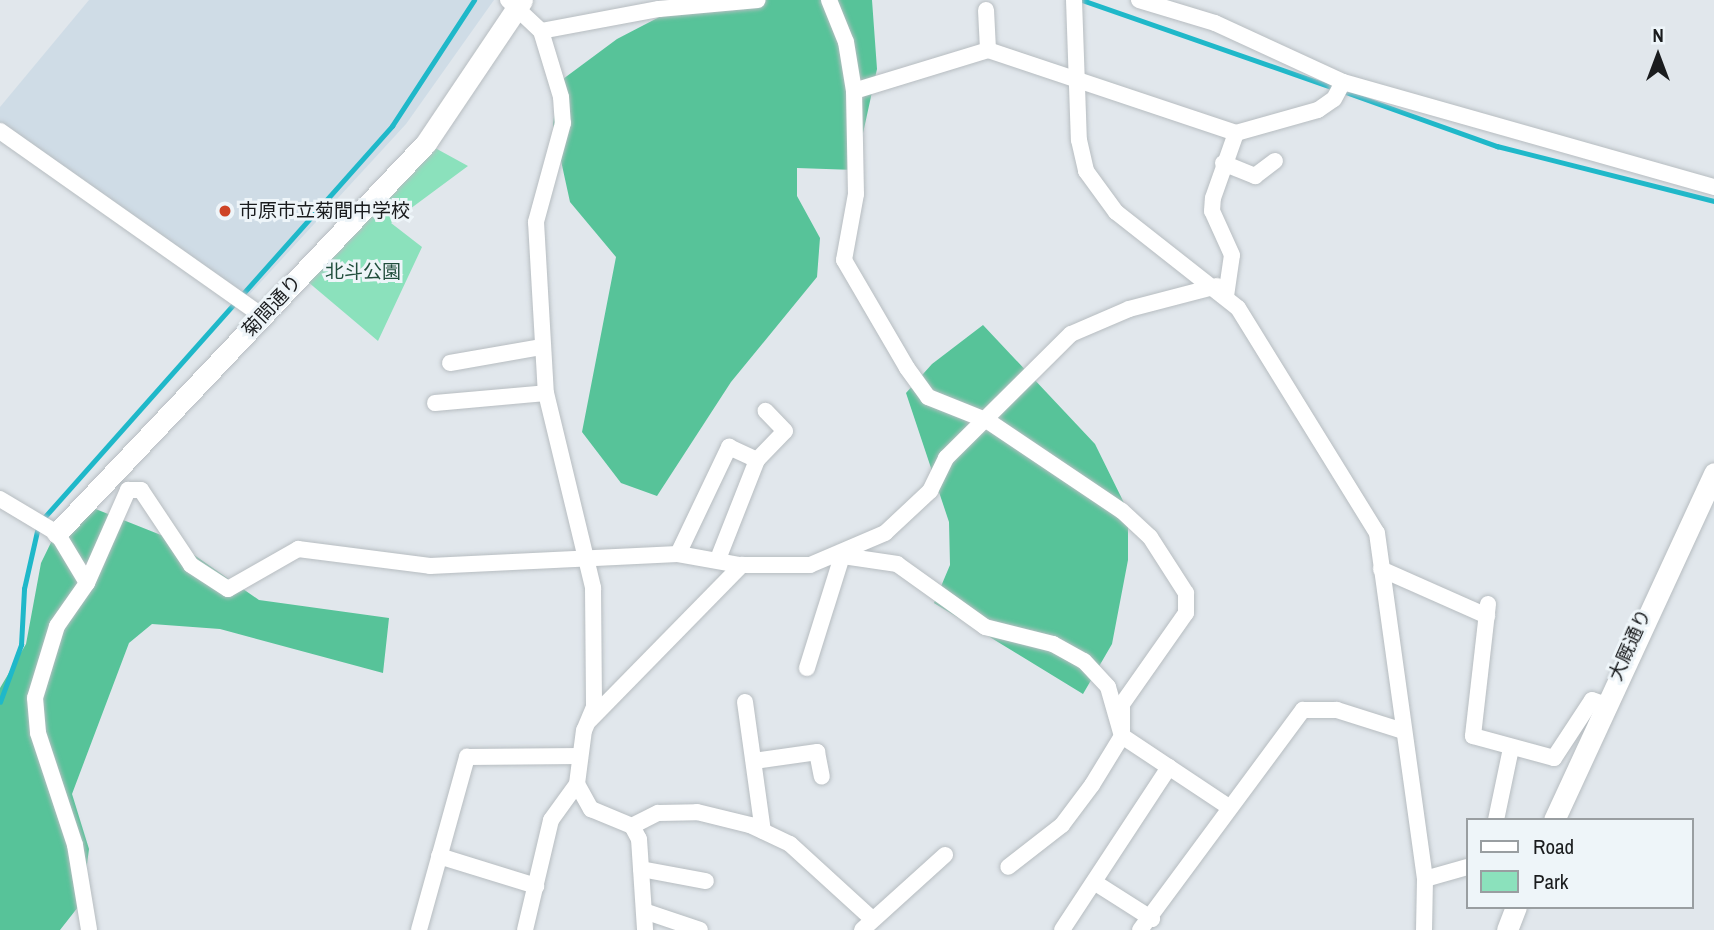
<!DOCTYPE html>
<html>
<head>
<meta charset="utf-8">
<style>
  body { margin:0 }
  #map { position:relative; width:1714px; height:930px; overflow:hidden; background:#e1e7ec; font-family:"Archivo Narrow","Noto Sans JP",sans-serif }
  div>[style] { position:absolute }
  .built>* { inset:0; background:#cfdce6 }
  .green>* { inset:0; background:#8be1bc }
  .forest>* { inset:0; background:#57c399 }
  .stream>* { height:4.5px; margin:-2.25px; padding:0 2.25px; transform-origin:2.25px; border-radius:2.25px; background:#1fb8c9 }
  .roads { filter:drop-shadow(0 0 2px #b7bdc1) drop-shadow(0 0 2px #b7bdc1) }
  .minor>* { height:16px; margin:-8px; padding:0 8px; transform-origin:8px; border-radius:8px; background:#fff }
  .tertiary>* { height:21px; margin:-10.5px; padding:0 10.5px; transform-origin:10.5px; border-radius:10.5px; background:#fff }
  .dots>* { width:19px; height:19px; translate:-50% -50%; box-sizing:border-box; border:4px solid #eef5f9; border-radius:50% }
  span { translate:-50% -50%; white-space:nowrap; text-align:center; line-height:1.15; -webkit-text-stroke:6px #eef5f9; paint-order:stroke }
  .poi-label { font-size:19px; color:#1a1c1e }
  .left { translate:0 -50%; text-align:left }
  .park-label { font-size:19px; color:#204e3c }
  .street-label { font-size:19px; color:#1a1c1e }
  .legend { position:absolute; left:1466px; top:818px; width:228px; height:91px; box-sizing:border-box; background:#eef5f9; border:2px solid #999ea1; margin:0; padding:9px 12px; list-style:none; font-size:21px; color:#1a1c1e }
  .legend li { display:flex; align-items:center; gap:14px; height:35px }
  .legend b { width:35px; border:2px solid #999ea1 }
  .north { position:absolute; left:1623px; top:21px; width:70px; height:70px; -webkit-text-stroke:5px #eef5f9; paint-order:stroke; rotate:0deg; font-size:19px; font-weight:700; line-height:28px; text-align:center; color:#1a1c1e }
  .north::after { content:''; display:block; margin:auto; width:24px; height:32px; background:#1a1c1e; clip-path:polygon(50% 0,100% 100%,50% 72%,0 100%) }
</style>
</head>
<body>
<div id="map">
  <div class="built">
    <i style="clip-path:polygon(89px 0,494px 0,406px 124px,247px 297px,0 124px,0 107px)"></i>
  </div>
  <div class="green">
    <i style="clip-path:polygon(426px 143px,468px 166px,391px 223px,422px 247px,378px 341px,301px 276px)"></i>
  </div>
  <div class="forest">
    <i style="clip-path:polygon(692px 0,872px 0,877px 69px,855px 170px,797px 168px,797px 196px,820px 238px,817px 277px,731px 382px,657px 496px,621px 483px,582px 432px,616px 257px,570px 202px,553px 124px,559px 82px,617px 39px)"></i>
    <i style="clip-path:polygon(983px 325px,1095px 444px,1128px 511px,1128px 560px,1112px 644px,1083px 694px,934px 603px,950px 565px,949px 522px,906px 393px,932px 364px)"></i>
    <i style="clip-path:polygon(83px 504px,171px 539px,259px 600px,389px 618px,383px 673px,220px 629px,152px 624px,129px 643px,72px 794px,89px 849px,82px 902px,60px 930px,0 930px,0 688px,26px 644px,41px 563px,60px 524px)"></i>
  </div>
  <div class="stream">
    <i style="left:1082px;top:0;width:268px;rotate:19.2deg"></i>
    <i style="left:1343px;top:91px;width:164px;rotate:19.7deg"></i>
    <i style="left:1497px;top:146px;width:224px;rotate:14.2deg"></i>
    <i style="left:42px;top:520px;width:527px;rotate:-48.38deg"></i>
    <i style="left:392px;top:126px;width:150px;rotate:-56.9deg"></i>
    <i style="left:0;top:702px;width:61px;rotate:-69.8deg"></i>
    <i style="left:21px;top:645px;width:56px;rotate:-86.9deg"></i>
    <i style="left:24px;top:589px;width:64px;rotate:-77.3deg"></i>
  </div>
  <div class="roads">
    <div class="minor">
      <i style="left:508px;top:0;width:45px;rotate:43.2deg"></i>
      <i style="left:541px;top:31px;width:69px;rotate:73.1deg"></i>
      <i style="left:561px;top:97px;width:26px;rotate:86deg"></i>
      <i style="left:563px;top:123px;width:103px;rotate:105.3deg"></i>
      <i style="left:536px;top:222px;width:171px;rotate:86.7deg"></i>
      <i style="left:546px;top:393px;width:201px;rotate:76.4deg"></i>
      <i style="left:593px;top:588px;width:119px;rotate:89.5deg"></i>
      <i style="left:594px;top:707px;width:25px;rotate:113deg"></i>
      <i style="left:584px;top:730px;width:54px;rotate:97.4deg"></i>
      <i style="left:577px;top:784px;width:29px;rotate:61deg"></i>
      <i style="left:591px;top:809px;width:44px;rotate:22.5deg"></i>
      <i style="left:632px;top:826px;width:15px;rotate:62deg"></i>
      <i style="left:639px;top:839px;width:91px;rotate:86.2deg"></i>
      <i style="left:829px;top:0;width:45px;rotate:68deg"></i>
      <i style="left:846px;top:42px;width:50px;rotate:80.7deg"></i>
      <i style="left:854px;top:91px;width:103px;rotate:88.9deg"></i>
      <i style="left:856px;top:194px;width:67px;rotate:100.3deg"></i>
      <i style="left:844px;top:260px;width:125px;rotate:59.7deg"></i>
      <i style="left:907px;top:368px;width:36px;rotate:54deg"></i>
      <i style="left:928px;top:397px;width:65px;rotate:21.8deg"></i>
      <i style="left:988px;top:421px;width:161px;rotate:33.9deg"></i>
      <i style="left:1122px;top:511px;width:38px;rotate:43deg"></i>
      <i style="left:1150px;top:537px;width:67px;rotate:57.3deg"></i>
      <i style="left:1186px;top:593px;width:20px;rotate:90deg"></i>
      <i style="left:1186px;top:613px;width:111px;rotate:125.1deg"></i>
      <i style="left:1122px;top:704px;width:32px;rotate:90deg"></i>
      <i style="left:1122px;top:736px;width:57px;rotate:121.5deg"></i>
      <i style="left:1092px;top:785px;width:50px;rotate:126.9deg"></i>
      <i style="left:1062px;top:825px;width:68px;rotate:142.1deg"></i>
      <i style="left:1074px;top:0;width:140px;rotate:88deg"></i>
      <i style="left:1079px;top:140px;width:32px;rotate:77deg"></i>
      <i style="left:1086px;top:171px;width:51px;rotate:53.8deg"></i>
      <i style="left:1116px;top:212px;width:155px;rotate:38.2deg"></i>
      <i style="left:1238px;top:308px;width:264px;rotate:58.3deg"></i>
      <i style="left:1377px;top:533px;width:349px;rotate:82.1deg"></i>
      <i style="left:1425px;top:879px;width:51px;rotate:91.1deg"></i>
      <i style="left:1139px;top:0;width:79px;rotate:16.8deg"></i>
      <i style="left:1215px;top:23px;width:141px;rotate:24.7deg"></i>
      <i style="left:1343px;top:82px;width:386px;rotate:15.8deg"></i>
      <i style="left:986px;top:10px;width:40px;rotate:87.1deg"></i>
      <i style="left:541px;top:31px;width:120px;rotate:-10.6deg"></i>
      <i style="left:659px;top:9px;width:99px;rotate:-5.2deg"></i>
      <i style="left:854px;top:91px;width:140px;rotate:-17deg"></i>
      <i style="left:988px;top:50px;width:262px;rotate:18.5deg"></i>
      <i style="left:1236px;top:133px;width:85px;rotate:-15.7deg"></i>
      <i style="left:1318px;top:110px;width:19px;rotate:-35deg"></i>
      <i style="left:1334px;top:99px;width:19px;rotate:-62deg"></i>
      <i style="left:0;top:131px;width:321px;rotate:35.2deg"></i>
      <i style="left:1223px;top:163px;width:35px;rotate:22deg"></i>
      <i style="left:1255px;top:176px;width:25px;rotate:-37deg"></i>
      <i style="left:1226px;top:296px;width:41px;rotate:-81.7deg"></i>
      <i style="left:1232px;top:255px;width:48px;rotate:-114.4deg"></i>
      <i style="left:1212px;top:211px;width:13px;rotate:-86deg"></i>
      <i style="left:1213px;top:198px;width:69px;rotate:-70.5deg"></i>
      <i style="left:450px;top:363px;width:92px;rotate:-10deg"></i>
      <i style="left:435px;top:403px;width:111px;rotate:-5.1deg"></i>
      <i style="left:0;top:499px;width:66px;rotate:30.8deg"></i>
      <i style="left:57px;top:533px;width:58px;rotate:59deg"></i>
      <i style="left:87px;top:583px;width:52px;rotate:124.9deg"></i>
      <i style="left:57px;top:626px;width:75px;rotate:107deg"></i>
      <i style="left:35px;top:698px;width:35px;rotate:85deg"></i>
      <i style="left:38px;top:733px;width:118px;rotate:71.7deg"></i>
      <i style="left:75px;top:845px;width:86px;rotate:80.6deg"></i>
      <i style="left:678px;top:554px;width:119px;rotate:-64.5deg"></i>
      <i style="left:729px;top:447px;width:31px;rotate:25deg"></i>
      <i style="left:843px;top:556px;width:55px;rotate:8.4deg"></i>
      <i style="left:897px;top:564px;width:108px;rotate:35.6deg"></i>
      <i style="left:985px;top:627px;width:70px;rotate:14deg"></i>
      <i style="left:1053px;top:644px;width:35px;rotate:29deg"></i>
      <i style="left:1084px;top:661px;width:35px;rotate:47deg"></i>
      <i style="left:1108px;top:687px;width:51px;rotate:74.1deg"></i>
      <i style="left:1122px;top:736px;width:128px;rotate:33.6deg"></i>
      <i style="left:718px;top:559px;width:106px;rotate:-68.5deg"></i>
      <i style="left:757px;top:460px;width:40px;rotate:-46deg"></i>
      <i style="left:785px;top:431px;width:28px;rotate:-134deg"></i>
      <i style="left:1381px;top:569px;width:116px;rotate:23.9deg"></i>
      <i style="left:87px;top:583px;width:102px;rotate:-66.2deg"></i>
      <i style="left:128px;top:490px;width:13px"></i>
      <i style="left:141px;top:490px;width:90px;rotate:56.3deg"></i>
      <i style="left:191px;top:565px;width:44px;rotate:33deg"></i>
      <i style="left:228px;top:589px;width:81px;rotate:-29.7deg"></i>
      <i style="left:298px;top:549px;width:133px;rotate:7.3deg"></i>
      <i style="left:430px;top:566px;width:248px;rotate:-2.8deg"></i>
      <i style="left:678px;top:554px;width:63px;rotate:10.1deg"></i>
      <i style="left:740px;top:565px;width:70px"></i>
      <i style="left:810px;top:565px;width:82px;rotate:-23.1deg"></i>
      <i style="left:885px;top:533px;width:62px;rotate:-43deg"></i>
      <i style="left:930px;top:491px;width:37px;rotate:-64deg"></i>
      <i style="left:946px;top:458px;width:176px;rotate:-44.8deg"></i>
      <i style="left:1071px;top:334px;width:63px;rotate:-23.3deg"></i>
      <i style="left:1129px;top:309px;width:91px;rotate:-14.6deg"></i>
      <i style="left:1488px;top:604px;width:133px;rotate:96.5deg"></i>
      <i style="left:1473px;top:736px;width:84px;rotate:15.2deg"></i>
      <i style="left:1554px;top:758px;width:69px;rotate:-56.8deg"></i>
      <i style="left:1592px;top:700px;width:12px;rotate:20deg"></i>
      <i style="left:807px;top:668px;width:117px;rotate:-72.6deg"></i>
      <i style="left:745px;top:702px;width:130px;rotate:82.1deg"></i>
      <i style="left:590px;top:720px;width:217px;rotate:-45.6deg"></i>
      <i style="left:754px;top:761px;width:64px;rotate:-8.1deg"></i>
      <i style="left:817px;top:752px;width:25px;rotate:79deg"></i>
      <i style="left:1496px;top:820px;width:74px;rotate:-78.2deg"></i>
      <i style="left:632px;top:826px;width:29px;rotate:-27deg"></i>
      <i style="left:658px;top:813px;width:39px;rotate:-1deg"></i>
      <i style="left:697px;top:812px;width:55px;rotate:13.8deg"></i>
      <i style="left:750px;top:825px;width:44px;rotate:25.4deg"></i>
      <i style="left:790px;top:844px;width:110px;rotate:42.4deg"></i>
      <i style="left:439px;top:856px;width:102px;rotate:17.2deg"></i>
      <i style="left:641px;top:869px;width:66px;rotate:10.5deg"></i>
      <i style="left:1425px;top:879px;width:44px;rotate:-15.9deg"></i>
      <i style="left:1094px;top:882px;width:69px;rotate:32.5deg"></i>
      <i style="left:644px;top:911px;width:59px;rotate:18.7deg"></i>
      <i style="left:419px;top:930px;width:180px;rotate:-74.5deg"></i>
      <i style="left:467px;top:757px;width:113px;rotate:-0.5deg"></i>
      <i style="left:525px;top:930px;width:113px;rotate:-76.7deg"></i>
      <i style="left:551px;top:820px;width:44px;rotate:-54.2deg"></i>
      <i style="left:862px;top:930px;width:112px;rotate:-42.1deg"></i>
      <i style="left:1062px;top:930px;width:195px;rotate:-56.7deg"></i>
      <i style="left:1140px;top:930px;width:274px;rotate:-53.5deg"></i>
      <i style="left:1303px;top:710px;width:34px"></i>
      <i style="left:1337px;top:710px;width:66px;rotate:17.6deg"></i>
    </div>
    <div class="tertiary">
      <i style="left:57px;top:533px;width:537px;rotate:-46.58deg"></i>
      <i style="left:426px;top:143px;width:172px;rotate:-56.1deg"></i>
      <i style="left:1554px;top:820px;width:382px;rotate:-65.2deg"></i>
      <i style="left:1507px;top:930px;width:25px;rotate:-69deg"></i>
    </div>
  </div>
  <div class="dots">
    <i style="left:225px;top:211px;background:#ce4426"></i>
  </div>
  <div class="poi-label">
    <span class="left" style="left:239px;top:211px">市原市立菊間中学校</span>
  </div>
  <div class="park-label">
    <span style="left:363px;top:272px">北斗公園</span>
  </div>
  <div class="street-label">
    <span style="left:272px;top:306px;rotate:-47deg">菊間通り</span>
    <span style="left:1630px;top:645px;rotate:-66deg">大厩通り</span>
  </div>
  <ul class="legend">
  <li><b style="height:9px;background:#fff"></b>Road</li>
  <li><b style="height:19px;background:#8be1bc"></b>Park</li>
  </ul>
  <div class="north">N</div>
</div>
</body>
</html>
